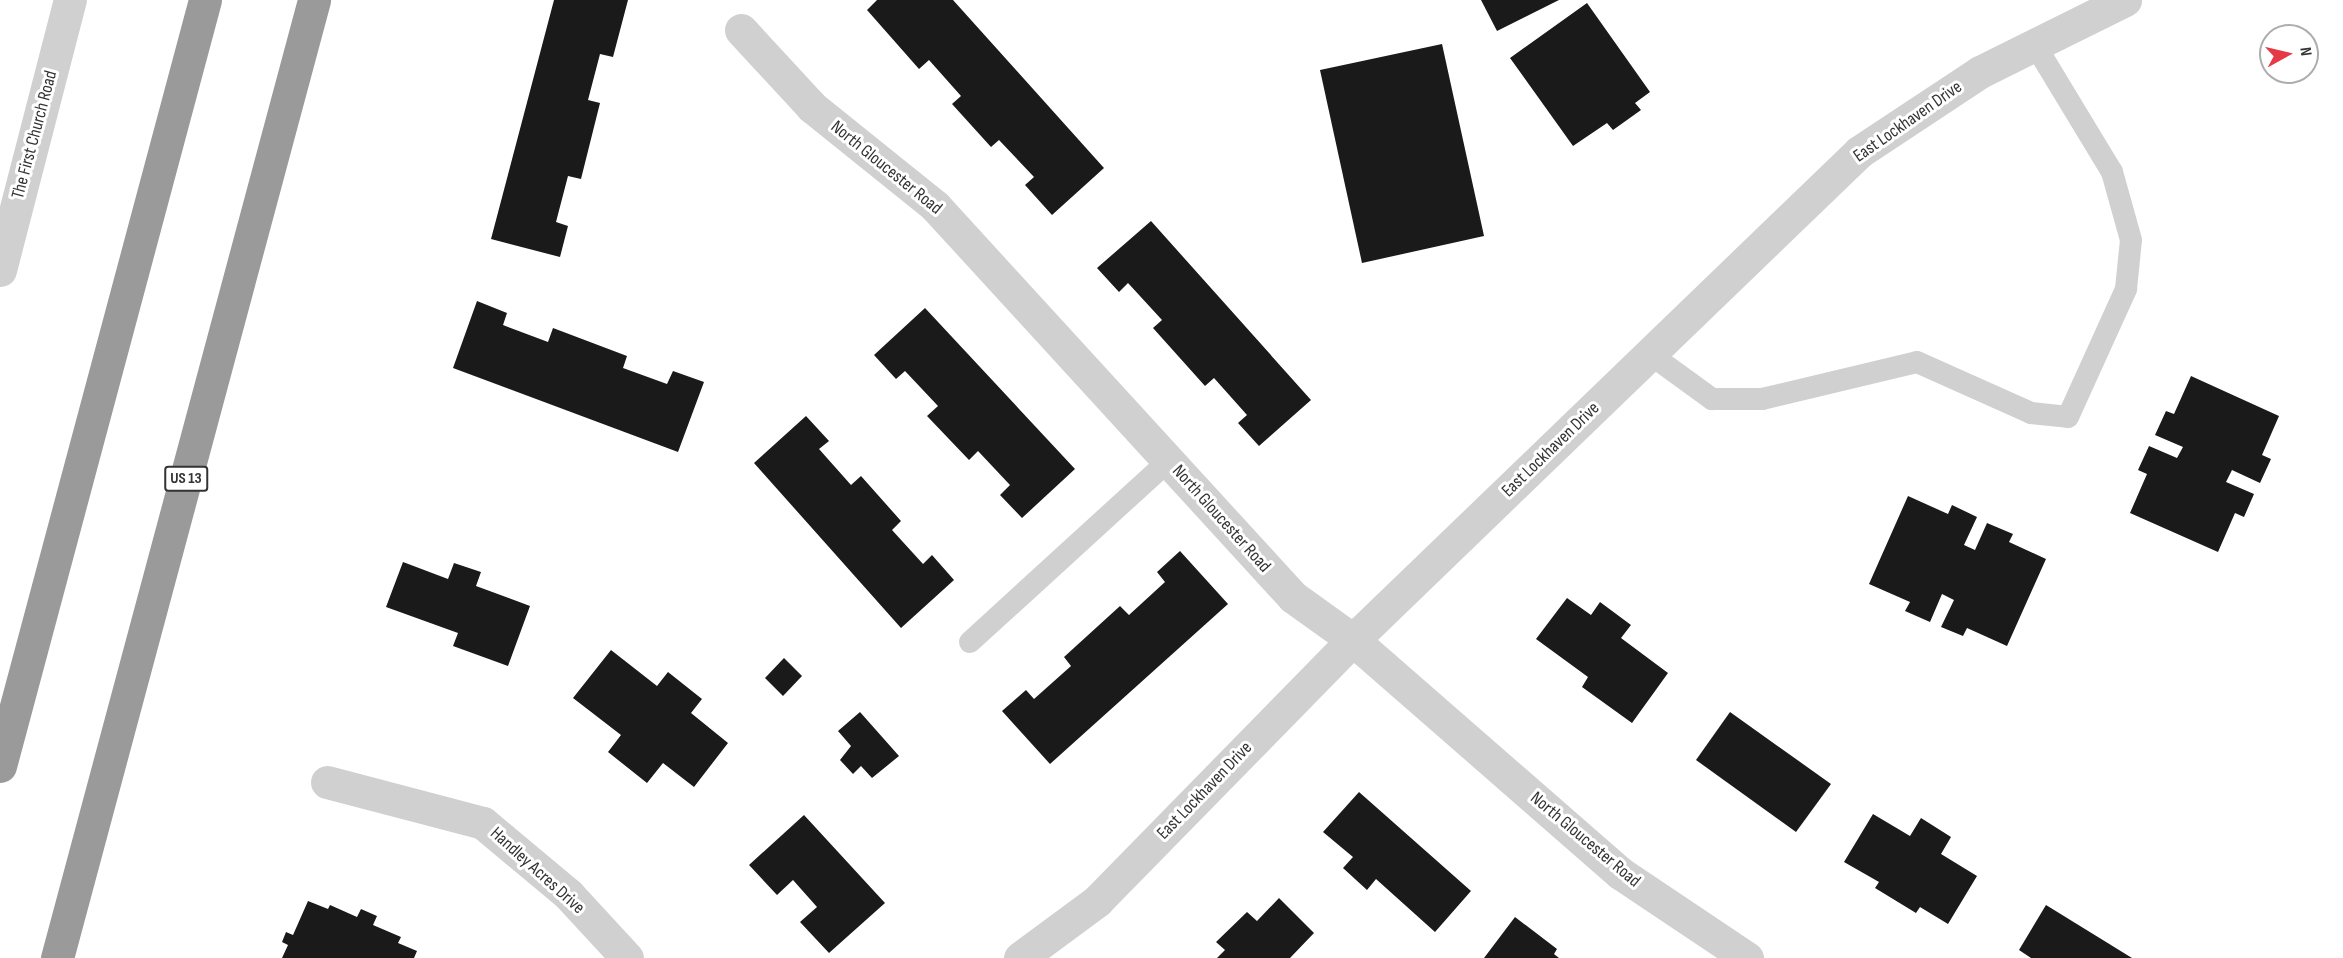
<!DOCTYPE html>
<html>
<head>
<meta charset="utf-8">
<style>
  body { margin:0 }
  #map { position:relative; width:2343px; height:958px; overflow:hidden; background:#fff; font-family:"Sofia Sans Condensed",sans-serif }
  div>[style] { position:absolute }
  .building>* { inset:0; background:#1a1a1a }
  .service>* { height:22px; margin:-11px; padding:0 11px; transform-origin:11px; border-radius:11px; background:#d0d0d0 }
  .minor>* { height:33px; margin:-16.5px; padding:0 16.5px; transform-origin:16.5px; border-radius:16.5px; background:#d0d0d0 }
  .motorway>* { height:33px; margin:-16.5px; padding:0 16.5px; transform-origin:16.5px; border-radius:16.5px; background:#9a9a9a }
  span { translate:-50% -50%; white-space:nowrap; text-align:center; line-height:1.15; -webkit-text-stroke:6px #fff; paint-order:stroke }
  .shield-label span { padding:2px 4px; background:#fff; border:2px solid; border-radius:4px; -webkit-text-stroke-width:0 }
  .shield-label { font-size:16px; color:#333; font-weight:700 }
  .street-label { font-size:18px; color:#333 }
  .north { position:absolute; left:2259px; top:24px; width:60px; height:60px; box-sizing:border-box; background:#fff; border:2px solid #adadad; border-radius:50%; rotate:82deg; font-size:16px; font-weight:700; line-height:24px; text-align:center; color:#333 }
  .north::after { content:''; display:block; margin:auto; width:21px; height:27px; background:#e63946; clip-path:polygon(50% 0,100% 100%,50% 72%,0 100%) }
</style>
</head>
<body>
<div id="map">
  <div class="building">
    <i style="clip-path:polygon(554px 0,628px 0,613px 57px,600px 54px,588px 100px,600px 103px,581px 179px,568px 176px,556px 222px,568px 226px,560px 257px,491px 239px)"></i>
    <i style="clip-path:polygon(877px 0,953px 0,1104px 168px,1052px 215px,1025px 185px,1034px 177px,999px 140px,991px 147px,952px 104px,961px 96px,929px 60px,919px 69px,867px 10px)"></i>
    <i style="clip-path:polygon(1481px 0,1559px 0,1497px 31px)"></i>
    <i style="clip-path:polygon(1587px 3px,1650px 92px,1635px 103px,1641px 110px,1613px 130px,1607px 123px,1573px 146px,1510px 58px)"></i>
    <i style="clip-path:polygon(1442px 44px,1484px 236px,1362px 263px,1320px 70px)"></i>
    <i style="clip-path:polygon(1151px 221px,1311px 400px,1259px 446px,1238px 423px,1247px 415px,1214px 378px,1205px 386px,1153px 328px,1162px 320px,1128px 283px,1119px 292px,1097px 268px)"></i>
    <i style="clip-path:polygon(477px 301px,507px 313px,503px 325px,548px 342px,553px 328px,627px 356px,623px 368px,667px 384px,673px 371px,704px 382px,678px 452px,453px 368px)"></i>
    <i style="clip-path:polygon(925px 308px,1075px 469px,1022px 518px,1000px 495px,1010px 485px,978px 451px,969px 460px,927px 416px,938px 406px,905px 371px,896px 379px,874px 355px)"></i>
    <i style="clip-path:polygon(2191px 376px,2279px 416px,2262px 455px,2271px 459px,2260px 483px,2232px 470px,2226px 482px,2254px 494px,2244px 517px,2235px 513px,2218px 552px,2130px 513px,2147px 474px,2138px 470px,2149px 446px,2177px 458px,2183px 447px,2155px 435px,2166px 411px,2174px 414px)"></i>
    <i style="clip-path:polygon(806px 416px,829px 441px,819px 449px,851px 485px,861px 476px,901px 521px,892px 530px,923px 564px,932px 555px,954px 580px,901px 628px,754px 463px)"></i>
    <i style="clip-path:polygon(1908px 496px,1948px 514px,1952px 505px,1977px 517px,1964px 545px,1975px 550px,1987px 523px,2013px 534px,2009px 542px,2046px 559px,2007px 646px,1967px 628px,1963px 636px,1941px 627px,1954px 600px,1942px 594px,1930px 622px,1905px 611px,1910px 602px,1869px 584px)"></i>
    <i style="clip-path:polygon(1180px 551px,1228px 604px,1050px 764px,1002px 711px,1026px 690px,1034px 699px,1071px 666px,1064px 657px,1120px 606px,1129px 615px,1165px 582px,1157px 572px)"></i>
    <i style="clip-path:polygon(403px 562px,448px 579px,454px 563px,481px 572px,476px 586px,530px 606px,508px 666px,453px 646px,458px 633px,386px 607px)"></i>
    <i style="clip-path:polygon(1567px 598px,1591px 615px,1600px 602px,1631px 625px,1621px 638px,1668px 673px,1632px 723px,1582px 687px,1588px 677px,1536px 639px)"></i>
    <i style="clip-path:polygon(611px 650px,657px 686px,668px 672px,702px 699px,691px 713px,728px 743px,694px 787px,663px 763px,647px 783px,608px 752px,621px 735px,573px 698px)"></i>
    <i style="clip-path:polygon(784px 658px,802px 676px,783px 696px,765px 678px)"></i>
    <i style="clip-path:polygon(860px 712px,899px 756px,872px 778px,861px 766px,853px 774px,840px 760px,851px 746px,838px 731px)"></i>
    <i style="clip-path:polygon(1730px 712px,1831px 784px,1796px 832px,1696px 760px)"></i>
    <i style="clip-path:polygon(1359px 792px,1471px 891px,1435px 932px,1376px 879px,1367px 890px,1343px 868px,1353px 857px,1323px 832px)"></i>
    <i style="clip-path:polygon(1873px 814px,1910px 836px,1921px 818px,1951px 837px,1941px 854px,1977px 876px,1948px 924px,1920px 907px,1916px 913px,1875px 888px,1879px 882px,1844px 862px)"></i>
    <i style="clip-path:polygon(804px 815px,885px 903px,829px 953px,800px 922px,817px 907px,793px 880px,777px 895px,749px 865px)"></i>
    <i style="clip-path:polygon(1279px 898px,1314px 933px,1290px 958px,1217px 958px,1225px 950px,1216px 942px,1247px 912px,1257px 921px)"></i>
    <i style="clip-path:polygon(308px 901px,328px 909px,330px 905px,357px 917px,361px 909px,377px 916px,373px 925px,401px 937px,398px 943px,417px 951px,414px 958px,282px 958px,288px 945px,282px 942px,286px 932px,293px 935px)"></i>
    <i style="clip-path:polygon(2046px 905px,2132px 958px,2031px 958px,2019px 950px)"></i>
    <i style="clip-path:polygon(1515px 917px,1557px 949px,1554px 954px,1559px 958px,1484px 958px)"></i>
  </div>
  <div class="service">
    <i style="left:1650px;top:354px;width:77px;rotate:36deg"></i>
    <i style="left:1712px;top:399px;width:50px"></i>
    <i style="left:1762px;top:399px;width:159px;rotate:-13.4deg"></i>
    <i style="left:1917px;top:362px;width:125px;rotate:24.1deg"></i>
    <i style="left:2031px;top:413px;width:37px;rotate:6deg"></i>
    <i style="left:2068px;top:417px;width:141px;rotate:-65.6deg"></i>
    <i style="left:2126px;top:289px;width:49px;rotate:-84.2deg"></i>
    <i style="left:2131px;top:240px;width:71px;rotate:-105.6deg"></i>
    <i style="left:2112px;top:172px;width:149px;rotate:-121.2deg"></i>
    <i style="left:970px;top:642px;width:268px;rotate:-42.4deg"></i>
  </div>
  <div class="minor">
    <i style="left:741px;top:30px;width:105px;rotate:47.3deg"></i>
    <i style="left:812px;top:107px;width:158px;rotate:38.8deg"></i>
    <i style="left:935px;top:206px;width:530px;rotate:47.52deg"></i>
    <i style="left:1293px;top:597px;width:74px;rotate:35.6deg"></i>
    <i style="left:1353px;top:640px;width:354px;rotate:41.1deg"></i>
    <i style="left:1620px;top:873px;width:153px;rotate:33.8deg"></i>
    <i style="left:0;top:270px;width:279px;rotate:-75.5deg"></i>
    <i style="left:327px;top:782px;width:161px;rotate:14.7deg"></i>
    <i style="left:483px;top:823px;width:111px;rotate:39.9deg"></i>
    <i style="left:568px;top:894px;width:87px;rotate:47.3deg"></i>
    <i style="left:1020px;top:958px;width:96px;rotate:-36.5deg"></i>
    <i style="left:1097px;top:901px;width:366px;rotate:-45.6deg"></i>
    <i style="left:1353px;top:640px;width:703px;rotate:-43.96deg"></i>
    <i style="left:1859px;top:152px;width:145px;rotate:-33.5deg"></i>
    <i style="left:1980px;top:72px;width:162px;rotate:-26.4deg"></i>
  </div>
  <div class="motorway">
    <i style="left:0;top:766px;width:793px;rotate:-75.02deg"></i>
    <i style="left:57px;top:958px;width:992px;rotate:-74.98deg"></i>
  </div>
  <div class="shield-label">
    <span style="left:186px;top:479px">US 13</span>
  </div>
  <div class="street-label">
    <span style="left:1908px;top:122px;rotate:-35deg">East Lockhaven Drive</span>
    <span style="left:35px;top:135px;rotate:-75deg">The First Church Road</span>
    <span style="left:886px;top:168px;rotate:39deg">North Gloucester Road</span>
    <span style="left:1551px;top:450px;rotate:-44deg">East Lockhaven Drive</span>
    <span style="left:1221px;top:519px;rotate:48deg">North Gloucester Road</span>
    <span style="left:1205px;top:791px;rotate:-46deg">East Lockhaven Drive</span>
    <span style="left:1585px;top:840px;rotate:40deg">North Gloucester Road</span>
    <span style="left:537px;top:871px;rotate:42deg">Handley Acres Drive</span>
  </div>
  <div class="north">N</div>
</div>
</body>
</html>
